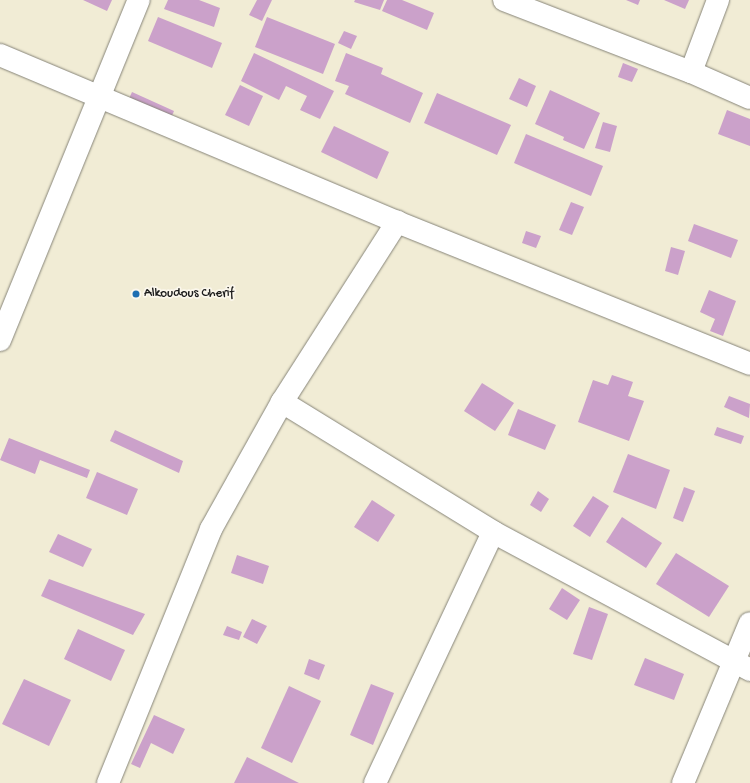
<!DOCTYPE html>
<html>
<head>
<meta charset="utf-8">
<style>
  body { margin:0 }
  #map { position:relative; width:750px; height:783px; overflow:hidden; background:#f1ecd5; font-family:"Gochi Hand",sans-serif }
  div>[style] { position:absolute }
  .building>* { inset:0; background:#cba1ca }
  .roads { filter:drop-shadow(0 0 1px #868478) drop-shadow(0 0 1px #868478) }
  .street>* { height:22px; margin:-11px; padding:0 11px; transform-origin:11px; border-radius:11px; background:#fff }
  .dots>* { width:11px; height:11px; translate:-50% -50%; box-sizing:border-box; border:2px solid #fbf7ec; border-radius:50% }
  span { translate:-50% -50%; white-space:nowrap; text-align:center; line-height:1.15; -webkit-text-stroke:3.5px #fbf7ec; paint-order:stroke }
  .poi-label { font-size:13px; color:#1c1c1c }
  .left { translate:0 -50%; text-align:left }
</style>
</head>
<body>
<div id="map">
  <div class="building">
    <i style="clip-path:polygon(83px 0,112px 0,107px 11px)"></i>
    <i style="clip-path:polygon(168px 0,199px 0,220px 8px,214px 27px,164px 9px)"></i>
    <i style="clip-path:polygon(257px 0,272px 0,262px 21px,249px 15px)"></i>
    <i style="clip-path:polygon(355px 0,384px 0,380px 10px,354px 2px)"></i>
    <i style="clip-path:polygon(387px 0,402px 0,434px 13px,427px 30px,382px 11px)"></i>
    <i style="clip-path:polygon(626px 0,640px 0,638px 5px)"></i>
    <i style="clip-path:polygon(664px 0,689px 0,685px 9px)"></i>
    <i style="clip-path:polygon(158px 17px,222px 43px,212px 68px,148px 41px)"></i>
    <i style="clip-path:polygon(267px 17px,335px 44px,323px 74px,255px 47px)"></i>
    <i style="clip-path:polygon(344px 31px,357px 36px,351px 49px,338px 43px)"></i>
    <i style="clip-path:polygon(254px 53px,334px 91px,320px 119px,300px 110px,307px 96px,286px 86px,279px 100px,241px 81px)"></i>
    <i style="clip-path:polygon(346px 53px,383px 68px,381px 74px,423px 93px,410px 123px,345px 94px,349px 86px,335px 81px)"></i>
    <i style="clip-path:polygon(623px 63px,638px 69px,632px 82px,618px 77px)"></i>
    <i style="clip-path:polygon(519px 78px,536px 86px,527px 107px,509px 99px)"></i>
    <i style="clip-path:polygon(240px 85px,263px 96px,249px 126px,225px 115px)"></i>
    <i style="clip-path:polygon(550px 90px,600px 113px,584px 149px,563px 140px,564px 137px,535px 124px)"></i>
    <i style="clip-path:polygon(132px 92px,174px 111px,166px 130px,123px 112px)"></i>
    <i style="clip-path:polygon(437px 93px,511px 125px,497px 155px,424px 123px)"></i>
    <i style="clip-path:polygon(727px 110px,750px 119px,750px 146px,718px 134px)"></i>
    <i style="clip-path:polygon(603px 122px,617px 126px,610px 152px,595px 148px)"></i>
    <i style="clip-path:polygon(334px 126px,389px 152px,377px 179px,321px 152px)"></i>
    <i style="clip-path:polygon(526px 134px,603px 166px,591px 196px,514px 163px)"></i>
    <i style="clip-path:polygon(571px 202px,584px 207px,572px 235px,559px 230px)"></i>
    <i style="clip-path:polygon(694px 224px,738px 240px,731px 258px,688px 241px)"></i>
    <i style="clip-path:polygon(526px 231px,541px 236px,536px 248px,522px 243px)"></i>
    <i style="clip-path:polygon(671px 247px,685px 251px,678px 275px,665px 271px)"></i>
    <i style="clip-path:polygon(709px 290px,736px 301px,723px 336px,710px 331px,715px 319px,700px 312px)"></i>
    <i style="clip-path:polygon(612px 375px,633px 382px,628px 396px,644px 401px,629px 441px,578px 422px,593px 380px,608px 385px)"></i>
    <i style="clip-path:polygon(482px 383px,514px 403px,495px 431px,464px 411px)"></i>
    <i style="clip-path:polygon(729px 396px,750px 404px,749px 418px,724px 407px)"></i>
    <i style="clip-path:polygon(518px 409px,556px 425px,545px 450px,508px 435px)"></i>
    <i style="clip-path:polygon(717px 427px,744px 436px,741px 444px,714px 435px)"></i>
    <i style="clip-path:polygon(115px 430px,183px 461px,179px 473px,110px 441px)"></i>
    <i style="clip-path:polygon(9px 438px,90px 470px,87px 478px,40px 460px,35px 474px,0 460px)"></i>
    <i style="clip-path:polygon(628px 454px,670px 470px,656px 509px,613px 492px)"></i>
    <i style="clip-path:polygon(97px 472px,138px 489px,127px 515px,86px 498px)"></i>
    <i style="clip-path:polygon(684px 487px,695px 491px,683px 522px,673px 518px)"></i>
    <i style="clip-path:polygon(538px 491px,549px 499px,541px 512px,530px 505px)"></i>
    <i style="clip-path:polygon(593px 496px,609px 506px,590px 537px,573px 526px)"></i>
    <i style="clip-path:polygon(372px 500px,395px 515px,378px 542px,354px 527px)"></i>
    <i style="clip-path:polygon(622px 517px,662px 543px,646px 568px,606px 542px)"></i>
    <i style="clip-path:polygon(58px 534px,92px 549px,83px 567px,49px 552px)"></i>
    <i style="clip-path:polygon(676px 553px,729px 586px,709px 617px,656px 584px)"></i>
    <i style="clip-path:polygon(237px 555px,269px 566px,263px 584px,231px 573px)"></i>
    <i style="clip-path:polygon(49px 579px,145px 614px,133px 635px,41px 596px)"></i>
    <i style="clip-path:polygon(562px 588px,580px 600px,567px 620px,549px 609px)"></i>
    <i style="clip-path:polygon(589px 607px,608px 614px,592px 660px,573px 654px)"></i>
    <i style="clip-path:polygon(252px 619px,267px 626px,257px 644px,243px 637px)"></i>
    <i style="clip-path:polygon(227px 626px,242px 632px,239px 640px,223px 635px)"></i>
    <i style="clip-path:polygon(78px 629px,125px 650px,111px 681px,64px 659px)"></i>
    <i style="clip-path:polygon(645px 658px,684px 674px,674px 700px,634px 685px)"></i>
    <i style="clip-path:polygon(309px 659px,325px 665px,319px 680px,304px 674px)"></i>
    <i style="clip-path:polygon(24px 679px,71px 700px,49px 746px,2px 724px)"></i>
    <i style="clip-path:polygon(371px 684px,394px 693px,373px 745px,350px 735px)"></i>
    <i style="clip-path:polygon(289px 686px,321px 701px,292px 763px,261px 748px)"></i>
    <i style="clip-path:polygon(154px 715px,185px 729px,173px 754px,151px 743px,140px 768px,131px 764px)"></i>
    <i style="clip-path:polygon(247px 757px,299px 783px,234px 783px)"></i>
  </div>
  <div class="roads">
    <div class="street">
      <i style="left:504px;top:0;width:200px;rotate:21.1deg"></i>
      <i style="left:691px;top:72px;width:64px;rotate:23.8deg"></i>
      <i style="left:0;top:55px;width:431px;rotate:22.8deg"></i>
      <i style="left:397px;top:222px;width:380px;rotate:21.9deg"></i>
      <i style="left:691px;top:72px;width:77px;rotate:-69.4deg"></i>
      <i style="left:0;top:340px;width:367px;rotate:-67.8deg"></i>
      <i style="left:282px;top:402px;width:248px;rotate:31.6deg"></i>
      <i style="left:493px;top:532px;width:292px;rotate:28.2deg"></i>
      <i style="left:108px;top:783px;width:274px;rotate:-67.9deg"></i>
      <i style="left:211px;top:529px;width:145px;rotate:-60.8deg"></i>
      <i style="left:282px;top:402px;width:214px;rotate:-57.4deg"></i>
      <i style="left:375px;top:783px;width:277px;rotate:-64.8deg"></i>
      <i style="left:683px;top:783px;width:173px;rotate:-67.3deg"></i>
    </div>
  </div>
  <div class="dots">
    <i style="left:136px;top:294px;background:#1f6fb2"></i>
  </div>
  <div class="poi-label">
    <span class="left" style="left:144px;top:294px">Alkoudous Cherif</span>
  </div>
</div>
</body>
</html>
